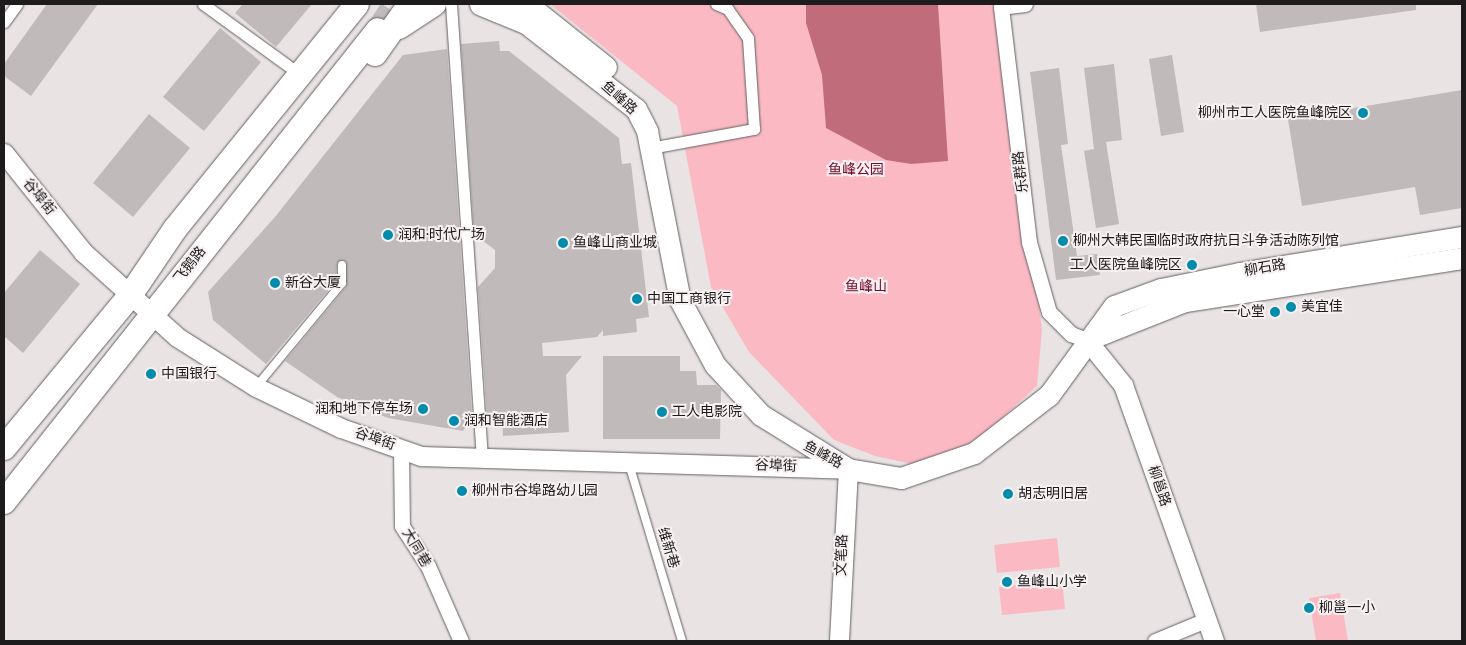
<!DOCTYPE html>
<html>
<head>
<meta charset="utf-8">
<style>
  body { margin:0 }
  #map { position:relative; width:1466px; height:645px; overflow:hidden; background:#e9e3e4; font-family:"Fira Sans Condensed","Noto Sans SC",sans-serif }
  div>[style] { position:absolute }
  .green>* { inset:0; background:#fbbac3 }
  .water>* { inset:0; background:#c06c7b }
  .building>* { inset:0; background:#c0babb }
  .primary-tunnel>* { height:24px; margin-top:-12px; transform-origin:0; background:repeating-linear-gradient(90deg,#c0bbbc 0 24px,transparent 0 36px) }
  .roads { filter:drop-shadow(0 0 1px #645f60) drop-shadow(0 0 1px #645f60) }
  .service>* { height:8px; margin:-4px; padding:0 4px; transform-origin:4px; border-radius:4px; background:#fff }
  .pedestrian>* { height:11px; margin:-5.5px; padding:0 5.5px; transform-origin:5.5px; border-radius:5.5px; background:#fff }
  .minor>* { height:15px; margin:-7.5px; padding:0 7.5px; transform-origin:7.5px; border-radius:7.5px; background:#fff }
  .tertiary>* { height:19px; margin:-9.5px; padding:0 9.5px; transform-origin:9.5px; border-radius:9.5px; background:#fff }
  .secondary>* { height:21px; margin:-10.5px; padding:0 10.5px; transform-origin:10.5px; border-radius:10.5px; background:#fff }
  .primary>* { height:24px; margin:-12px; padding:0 12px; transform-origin:12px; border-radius:12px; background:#fff }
  .dots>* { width:14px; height:14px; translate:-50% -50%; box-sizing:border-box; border:2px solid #f6f0f1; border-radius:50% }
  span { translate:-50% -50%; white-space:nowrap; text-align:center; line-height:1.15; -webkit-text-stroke:4px #f6f0f1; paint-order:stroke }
  .street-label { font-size:14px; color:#1d1b1c }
  .poi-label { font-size:14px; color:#1d1b1c }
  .right { translate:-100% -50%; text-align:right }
  .left { translate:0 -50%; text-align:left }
  .park-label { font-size:14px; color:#750b2e }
  .frame { position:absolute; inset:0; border:5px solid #1d1b1c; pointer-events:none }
</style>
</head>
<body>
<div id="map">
  <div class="green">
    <i style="clip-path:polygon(550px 4px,1001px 4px,1042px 330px,1037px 386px,973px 445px,912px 464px,875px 456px,834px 440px,749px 352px,711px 287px,677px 106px)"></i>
    <i style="clip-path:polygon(1057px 538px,1060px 567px,997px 573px,994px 545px)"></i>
    <i style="clip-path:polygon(1062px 580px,1065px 609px,1002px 615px,999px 587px)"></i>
    <i style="clip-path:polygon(1340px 593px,1348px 641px,1316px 641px,1309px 598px)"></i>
  </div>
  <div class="water">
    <i style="clip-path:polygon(806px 4px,938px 4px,948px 161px,911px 164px,886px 160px,826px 128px,822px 75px,806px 23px)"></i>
  </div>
  <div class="building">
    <i style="clip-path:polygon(47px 4px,98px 4px,31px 96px,4px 76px,4px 64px)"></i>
    <i style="clip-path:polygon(243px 4px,312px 4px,276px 47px,235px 13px)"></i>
    <i style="clip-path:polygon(1256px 4px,1416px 4px,1416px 10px,1260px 32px)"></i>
    <i style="clip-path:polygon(220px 28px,261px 62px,204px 131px,163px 97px)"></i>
    <i style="clip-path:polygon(499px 41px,500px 51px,509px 51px,619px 138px,622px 164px,631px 163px,649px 317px,636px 319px,637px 332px,603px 336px,603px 330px,597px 337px,542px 343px,543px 356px,582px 356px,566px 375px,569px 432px,503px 436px,502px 415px,487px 416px,478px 287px,495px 268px,495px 250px,474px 234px,461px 44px)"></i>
    <i style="clip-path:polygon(447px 49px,472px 417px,463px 431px,388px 418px,337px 397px,285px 361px,346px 287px,344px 260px,337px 263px,336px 281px,266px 364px,213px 320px,208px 292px,275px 217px,403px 55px)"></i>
    <i style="clip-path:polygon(1172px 55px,1184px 132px,1161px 136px,1149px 59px)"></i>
    <i style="clip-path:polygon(1114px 64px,1122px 140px,1106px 142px,1119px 224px,1096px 228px,1084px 151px,1094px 149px,1084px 68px)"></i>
    <i style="clip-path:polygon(1059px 68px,1068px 144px,1061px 145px,1077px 256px,1097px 254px,1100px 275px,1056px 280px,1030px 72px)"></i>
    <i style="clip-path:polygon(1462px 90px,1462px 208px,1420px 215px,1415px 187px,1302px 206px,1288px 119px)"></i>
    <i style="clip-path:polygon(149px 114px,190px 148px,133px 217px,93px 183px)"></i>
    <i style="clip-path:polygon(40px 250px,80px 284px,23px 353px,4px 336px,4px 293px)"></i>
    <i style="clip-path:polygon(603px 356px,680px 356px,680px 371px,696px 371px,697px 385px,716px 385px,721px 390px,720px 439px,603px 439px)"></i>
  </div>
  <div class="primary-tunnel">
    <i style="left:378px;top:30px;width:31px;rotate:-57deg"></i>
  </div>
  <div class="roads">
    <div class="service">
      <i style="left:256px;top:387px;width:135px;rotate:-50.4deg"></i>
      <i style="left:342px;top:283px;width:18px;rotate:-90deg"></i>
      <i style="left:629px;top:464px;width:185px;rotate:73.3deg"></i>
    </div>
    <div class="pedestrian">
      <i style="left:203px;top:4px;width:109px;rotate:36deg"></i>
      <i style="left:451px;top:4px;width:456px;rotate:86.1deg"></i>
      <i style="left:4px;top:22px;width:22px;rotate:-54deg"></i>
      <i style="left:650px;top:148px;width:106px;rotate:-10.4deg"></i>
      <i style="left:754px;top:129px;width:91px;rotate:-93.8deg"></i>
      <i style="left:748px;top:38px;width:35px;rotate:-125deg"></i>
      <i style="left:728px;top:9px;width:13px;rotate:-157deg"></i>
    </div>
    <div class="minor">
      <i style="left:1025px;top:4px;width:24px;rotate:173deg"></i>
      <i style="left:1001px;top:7px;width:237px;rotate:83.2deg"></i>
      <i style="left:1029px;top:242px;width:73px;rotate:74.1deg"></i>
      <i style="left:1049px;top:312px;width:31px;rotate:45deg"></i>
      <i style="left:1071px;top:334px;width:17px;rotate:21deg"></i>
      <i style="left:401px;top:448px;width:78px;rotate:89.3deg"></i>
      <i style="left:402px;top:526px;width:48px;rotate:57deg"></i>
      <i style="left:428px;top:566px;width:82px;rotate:66.3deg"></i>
      <i style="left:1155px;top:641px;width:55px;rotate:-22.4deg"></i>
    </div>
    <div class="tertiary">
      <i style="left:4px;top:153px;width:127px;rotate:51.4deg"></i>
      <i style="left:83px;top:252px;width:127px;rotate:42.1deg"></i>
      <i style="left:177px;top:337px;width:93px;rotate:32.3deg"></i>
      <i style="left:256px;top:387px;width:94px;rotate:25.8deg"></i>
      <i style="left:341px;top:428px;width:85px;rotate:19.3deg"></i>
      <i style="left:421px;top:456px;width:427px;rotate:1.7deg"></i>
      <i style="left:848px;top:469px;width:172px;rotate:93deg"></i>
      <i style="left:1087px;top:340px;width:58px;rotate:51.3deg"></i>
      <i style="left:1123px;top:385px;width:272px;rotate:70.4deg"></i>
    </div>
    <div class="secondary">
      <i style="left:527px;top:4px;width:101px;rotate:38.6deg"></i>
      <i style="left:513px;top:13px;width:156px;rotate:38deg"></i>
      <i style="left:636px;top:109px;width:25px;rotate:63deg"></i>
      <i style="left:647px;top:131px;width:172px;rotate:79deg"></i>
      <i style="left:680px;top:300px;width:74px;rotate:61.7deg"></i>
      <i style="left:715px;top:365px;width:68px;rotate:47.4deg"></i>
      <i style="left:761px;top:415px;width:102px;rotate:31.8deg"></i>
      <i style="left:848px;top:469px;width:54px;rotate:9.6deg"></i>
      <i style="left:901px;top:478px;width:77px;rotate:-18.9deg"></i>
      <i style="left:974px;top:453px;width:95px;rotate:-37.7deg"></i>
      <i style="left:1049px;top:395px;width:110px;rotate:-53.9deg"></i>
      <i style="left:1114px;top:306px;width:50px;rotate:-19.9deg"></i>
      <i style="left:1161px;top:289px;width:80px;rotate:-11.6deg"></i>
      <i style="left:1239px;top:273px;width:226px;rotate:-9.2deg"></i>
      <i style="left:1089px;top:339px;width:103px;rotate:-21.6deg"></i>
      <i style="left:1185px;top:301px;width:280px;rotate:-8.8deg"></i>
    </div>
    <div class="primary">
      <i style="left:482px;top:4px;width:48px;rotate:22.2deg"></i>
      <i style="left:399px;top:27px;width:42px;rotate:-33.3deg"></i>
      <i style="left:375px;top:54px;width:61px;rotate:-55deg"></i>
      <i style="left:4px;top:448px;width:196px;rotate:-50.4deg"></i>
      <i style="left:129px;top:297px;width:82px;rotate:-55.9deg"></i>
      <i style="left:175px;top:229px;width:289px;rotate:-51deg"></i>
      <i style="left:4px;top:502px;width:602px;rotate:-51.61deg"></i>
    </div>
  </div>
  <div class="dots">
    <i style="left:1363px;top:113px;background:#008caa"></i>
    <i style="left:388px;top:235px;background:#008caa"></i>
    <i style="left:1063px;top:241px;background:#008caa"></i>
    <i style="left:563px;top:243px;background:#008caa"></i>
    <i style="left:1192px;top:265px;background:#008caa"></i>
    <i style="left:275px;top:283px;background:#008caa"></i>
    <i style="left:637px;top:299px;background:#008caa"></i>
    <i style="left:1291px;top:307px;background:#008caa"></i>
    <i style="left:1275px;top:312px;background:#008caa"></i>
    <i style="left:151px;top:374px;background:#008caa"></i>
    <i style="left:423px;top:409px;background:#008caa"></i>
    <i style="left:662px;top:412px;background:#008caa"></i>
    <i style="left:454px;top:421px;background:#008caa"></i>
    <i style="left:462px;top:491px;background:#008caa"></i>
    <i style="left:1008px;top:494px;background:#008caa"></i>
    <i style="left:1007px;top:582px;background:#008caa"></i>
    <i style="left:1309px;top:608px;background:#008caa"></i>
  </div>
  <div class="street-label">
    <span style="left:619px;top:98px;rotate:42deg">鱼峰路</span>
    <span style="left:1021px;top:172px;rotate:-97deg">乐群路</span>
    <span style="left:39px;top:197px;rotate:51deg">谷埠街</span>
    <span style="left:190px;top:265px;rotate:-52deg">飞鹅路</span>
    <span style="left:1265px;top:268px;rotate:-10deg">柳石路</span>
    <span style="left:375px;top:439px;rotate:19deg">谷埠街</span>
    <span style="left:823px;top:455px;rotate:28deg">鱼峰路</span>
    <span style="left:776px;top:466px;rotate:2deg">谷埠街</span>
    <span style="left:1159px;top:486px;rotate:71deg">柳邕路</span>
    <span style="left:416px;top:548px;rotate:59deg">大同巷</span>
    <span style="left:668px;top:548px;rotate:73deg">维新巷</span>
    <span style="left:842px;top:555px;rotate:-88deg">文笔路</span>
  </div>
  <div class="poi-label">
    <span class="right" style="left:1352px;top:113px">柳州市工人医院鱼峰院区</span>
    <span class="left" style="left:398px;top:235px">润和·时代广场</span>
    <span class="left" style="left:1073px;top:241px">柳州大韩民国临时政府抗日斗争活动陈列馆</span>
    <span class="left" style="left:573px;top:243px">鱼峰山商业城</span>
    <span class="right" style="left:1182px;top:265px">工人医院鱼峰院区</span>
    <span class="left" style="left:285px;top:283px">新谷大厦</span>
    <span class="left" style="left:647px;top:299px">中国工商银行</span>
    <span class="left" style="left:1301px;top:307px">美宜佳</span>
    <span class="right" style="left:1265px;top:312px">一心堂</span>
    <span class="left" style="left:161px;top:374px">中国银行</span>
    <span class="right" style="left:413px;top:409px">润和地下停车场</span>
    <span class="left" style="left:672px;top:412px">工人电影院</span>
    <span class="left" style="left:464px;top:421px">润和智能酒店</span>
    <span class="left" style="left:472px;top:491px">柳州市谷埠路幼儿园</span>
    <span class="left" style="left:1018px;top:494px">胡志明旧居</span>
    <span class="left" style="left:1017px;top:582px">鱼峰山小学</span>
    <span class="left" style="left:1319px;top:608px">柳邕一小</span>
  </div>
  <div class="park-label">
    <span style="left:856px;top:170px">鱼峰公园</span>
    <span style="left:866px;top:287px">鱼峰山</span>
  </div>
  <div class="frame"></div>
</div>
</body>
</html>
